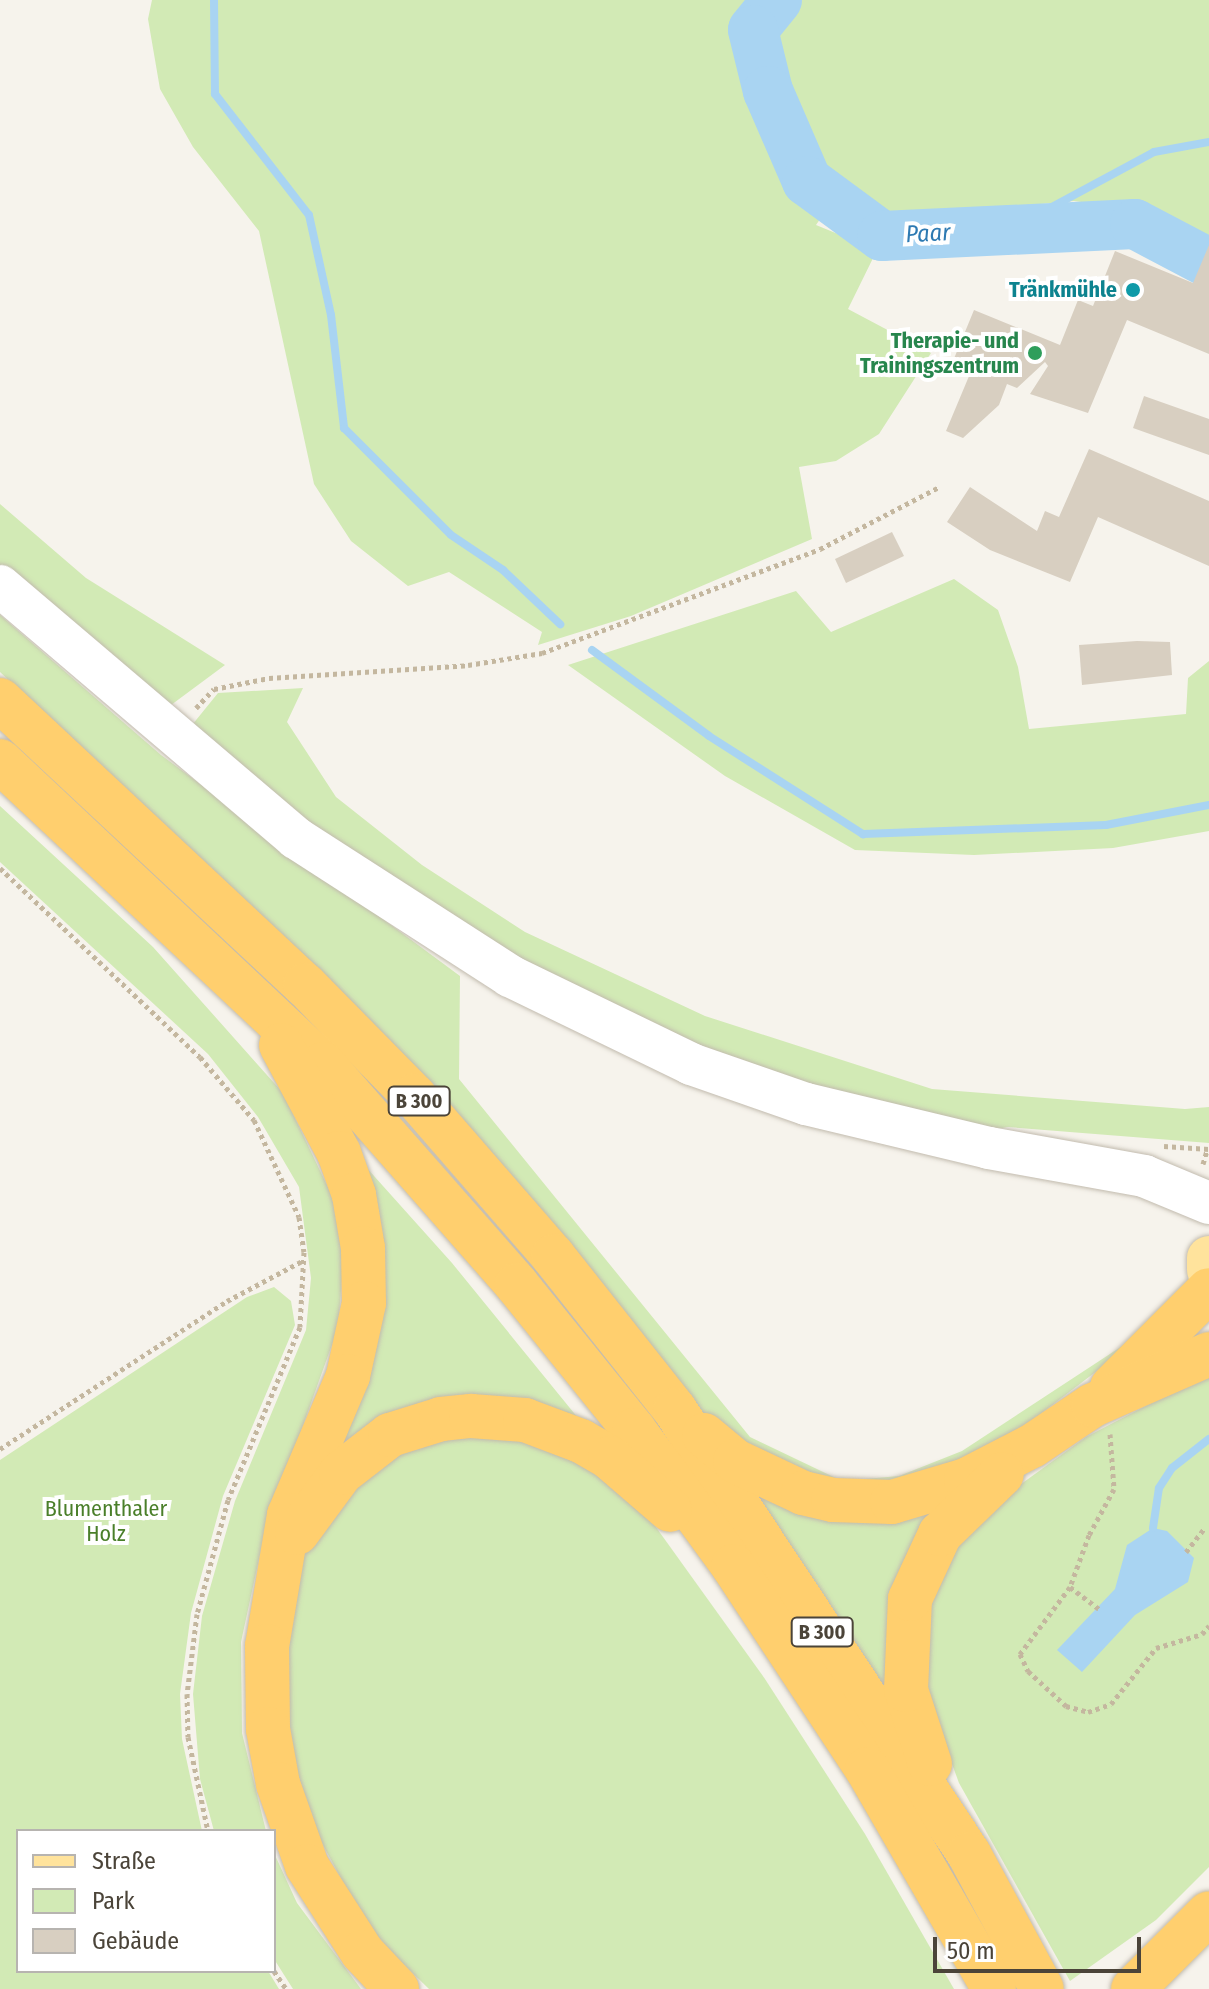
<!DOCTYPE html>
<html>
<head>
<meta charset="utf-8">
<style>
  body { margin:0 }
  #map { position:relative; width:1209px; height:1989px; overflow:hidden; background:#f6f3ec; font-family:"Fira Sans Condensed",sans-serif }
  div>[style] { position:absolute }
  .green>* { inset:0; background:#d2eab5 }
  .water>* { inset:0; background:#a9d4f2 }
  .stream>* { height:8px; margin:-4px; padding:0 4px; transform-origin:4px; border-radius:4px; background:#a9d4f2 }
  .river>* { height:50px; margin:-25px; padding:0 25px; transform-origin:25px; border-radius:25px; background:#a9d4f2 }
  .building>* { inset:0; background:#d8cfc1 }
  .path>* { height:5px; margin-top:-2.5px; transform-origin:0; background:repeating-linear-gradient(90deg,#c4b79f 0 4px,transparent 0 8px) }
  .roads { filter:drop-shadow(0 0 2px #c2bbae) drop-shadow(0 0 2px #c2bbae) }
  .minor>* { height:42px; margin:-21px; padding:0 21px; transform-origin:21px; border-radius:21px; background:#fff }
  .major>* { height:44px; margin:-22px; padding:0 22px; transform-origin:22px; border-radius:22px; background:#ffe39c }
  .highway>* { height:44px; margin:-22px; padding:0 22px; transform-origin:22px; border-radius:22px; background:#ffcf6e }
  .dots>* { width:22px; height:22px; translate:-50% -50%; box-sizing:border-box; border:4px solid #fff; border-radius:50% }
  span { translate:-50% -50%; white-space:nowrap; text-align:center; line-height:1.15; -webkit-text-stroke:8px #fff; paint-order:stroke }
  .shield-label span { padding:2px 6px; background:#fff; border:2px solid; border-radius:6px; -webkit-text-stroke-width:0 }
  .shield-label { font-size:20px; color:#4b4439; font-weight:700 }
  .culture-label { font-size:22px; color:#0d838f; font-weight:700 }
  .right { translate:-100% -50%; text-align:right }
  .leisure-label { font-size:22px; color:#27864d; font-weight:700 }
  .park-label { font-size:22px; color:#4a7f2a }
  .water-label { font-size:24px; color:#2e7ab2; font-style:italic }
  .legend { position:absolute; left:16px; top:1829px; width:260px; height:144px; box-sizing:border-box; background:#fff; border:2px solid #b7b4b0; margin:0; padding:10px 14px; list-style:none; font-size:24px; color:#4b4439 }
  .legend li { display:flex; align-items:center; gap:16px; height:40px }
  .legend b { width:40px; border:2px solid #b7b4b0 }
  .scale { position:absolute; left:933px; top:1937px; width:208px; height:36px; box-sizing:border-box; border:4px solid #4b4439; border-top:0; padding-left:10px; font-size:24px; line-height:28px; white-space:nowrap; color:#4b4439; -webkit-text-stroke:6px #fff; paint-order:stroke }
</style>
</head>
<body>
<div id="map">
  <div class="green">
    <i style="clip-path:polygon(152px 0,1209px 0,1209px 250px,1151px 212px,1074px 201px,893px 217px,831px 203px,816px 225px,877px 250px,848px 309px,931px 353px,879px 434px,836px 461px,799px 467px,812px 539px,631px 616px,538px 645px,542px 632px,449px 572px,408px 586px,351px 541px,314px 484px,259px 231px,193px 147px,160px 89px,148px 19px)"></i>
    <i style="clip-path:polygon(0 504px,86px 578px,225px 665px,167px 708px,0 567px)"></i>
    <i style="clip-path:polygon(954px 579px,998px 610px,1018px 667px,1029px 729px,1186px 714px,1188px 678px,1209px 661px,1209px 831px,1113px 848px,974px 855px,855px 850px,725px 776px,568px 665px,796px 591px,831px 632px)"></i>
    <i style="clip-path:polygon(0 615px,161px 755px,460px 976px,459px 1079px,750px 1437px,842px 1481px,899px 1476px,962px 1451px,1174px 1312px,1030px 1422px,922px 1484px,811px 1487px,710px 1426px,164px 825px,0 672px)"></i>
    <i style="clip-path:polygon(303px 688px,287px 722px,336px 797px,422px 865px,525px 932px,705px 1016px,932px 1089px,1185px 1109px,1209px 1107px,1209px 1143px,1008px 1127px,974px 1133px,672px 1044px,489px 945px,275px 803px,188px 730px,218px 693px)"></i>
    <i style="clip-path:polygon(0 806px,153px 947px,283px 1093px,334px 1200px,344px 1253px,338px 1328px,265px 1531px,241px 1642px,242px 1733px,266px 1831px,214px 1831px,200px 1779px,193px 1694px,202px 1616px,235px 1501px,306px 1330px,311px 1278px,299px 1187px,258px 1117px,208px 1054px,0 862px)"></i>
    <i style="clip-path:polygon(357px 1157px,452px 1263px,578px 1418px,417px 1405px,356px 1433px,327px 1462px)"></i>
    <i style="clip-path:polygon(274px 1287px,291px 1301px,295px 1325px,223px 1496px,191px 1613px,180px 1694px,182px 1739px,202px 1831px,18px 1831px,18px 1971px,268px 1971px,279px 1989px,0 1989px,0 1460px,247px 1297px)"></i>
    <i style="clip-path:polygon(1209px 1373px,1209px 1867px,1156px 1920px,1070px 1981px,959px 1783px,929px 1701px,922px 1660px,924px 1623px,954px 1546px,991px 1506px,1086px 1437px)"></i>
    <i style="clip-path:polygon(441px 1430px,546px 1435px,630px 1491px,765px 1679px,865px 1834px,954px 1989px,429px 1989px,396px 1957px,364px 1921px,316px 1832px,287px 1745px,284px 1642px,300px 1554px,348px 1481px)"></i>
    <i style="clip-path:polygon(737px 1478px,967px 1491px,896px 1711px)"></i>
    <i style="clip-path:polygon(274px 1853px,297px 1903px,361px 1989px,293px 1989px,274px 1959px)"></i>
  </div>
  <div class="water">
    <i style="clip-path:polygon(1153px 1528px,1167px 1531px,1194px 1558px,1188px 1582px,1135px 1615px,1082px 1672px,1057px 1650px,1115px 1589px,1127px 1545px)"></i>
  </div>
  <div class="stream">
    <i style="left:214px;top:0;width:94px;rotate:89.4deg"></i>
    <i style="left:215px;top:94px;width:153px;rotate:52.2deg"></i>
    <i style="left:309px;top:215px;width:102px;rotate:77.6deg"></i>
    <i style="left:331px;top:315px;width:114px;rotate:83.4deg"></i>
    <i style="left:344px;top:428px;width:151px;rotate:45deg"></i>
    <i style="left:451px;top:535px;width:63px;rotate:33.9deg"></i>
    <i style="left:503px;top:570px;width:79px;rotate:43.5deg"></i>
    <i style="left:1011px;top:229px;width:162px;rotate:-28.3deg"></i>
    <i style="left:1154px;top:152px;width:56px;rotate:-10.3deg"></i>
    <i style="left:592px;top:650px;width:145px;rotate:36.3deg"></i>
    <i style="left:709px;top:736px;width:183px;rotate:32.5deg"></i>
    <i style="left:863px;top:834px;width:243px;rotate:-2.1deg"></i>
    <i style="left:1106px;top:825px;width:105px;rotate:-11deg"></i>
    <i style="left:1153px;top:1528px;width:40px;rotate:-81.5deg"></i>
    <i style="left:1159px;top:1488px;width:24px;rotate:-57deg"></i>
    <i style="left:1172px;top:1468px;width:47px;rotate:-38.1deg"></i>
  </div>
  <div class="river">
    <i style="left:777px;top:0;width:38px;rotate:129deg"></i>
    <i style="left:753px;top:30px;width:63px;rotate:76.2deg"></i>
    <i style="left:768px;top:91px;width:98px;rotate:66.6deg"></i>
    <i style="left:807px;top:181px;width:93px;rotate:36.3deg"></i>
    <i style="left:882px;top:236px;width:253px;rotate:-2.7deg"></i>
    <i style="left:1135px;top:224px;width:84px;rotate:27.8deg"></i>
  </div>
  <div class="building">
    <i style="clip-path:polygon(1209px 245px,1209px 354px,1127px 320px,1088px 413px,1030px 394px,1048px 366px,1045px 362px,1017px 388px,1007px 384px,999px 405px,963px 438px,946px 431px,972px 369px,953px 361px,974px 310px,1060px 345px,1078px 300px,1093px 306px,1115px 251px,1193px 283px)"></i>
    <i style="clip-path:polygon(1144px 396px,1209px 419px,1209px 455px,1133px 428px)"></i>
    <i style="clip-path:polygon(1089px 449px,1209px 501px,1209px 566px,1098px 517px,1070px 582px,990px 550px,947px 522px,970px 487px,1037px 531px,1045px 511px,1059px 517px)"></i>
    <i style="clip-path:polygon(892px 532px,904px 556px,846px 583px,835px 559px)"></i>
    <i style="clip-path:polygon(1137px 641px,1170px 642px,1172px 675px,1082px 685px,1079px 645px)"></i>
  </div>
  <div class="path">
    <i style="left:196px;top:708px;width:26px;rotate:-47deg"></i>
    <i style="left:214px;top:689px;width:56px;rotate:-11.3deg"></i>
    <i style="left:269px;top:678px;width:199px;rotate:-3.7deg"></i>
    <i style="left:468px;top:665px;width:75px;rotate:-9.2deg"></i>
    <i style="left:542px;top:653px;width:297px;rotate:-20.5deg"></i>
    <i style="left:820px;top:549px;width:134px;rotate:-27.5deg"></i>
    <i style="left:0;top:868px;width:275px;rotate:43.4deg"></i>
    <i style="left:200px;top:1057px;width:83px;rotate:49.4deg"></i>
    <i style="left:254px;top:1120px;width:107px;rotate:65.1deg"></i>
    <i style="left:299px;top:1217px;width:35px;rotate:82deg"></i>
    <i style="left:304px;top:1252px;width:75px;rotate:93.1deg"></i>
    <i style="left:300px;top:1327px;width:187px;rotate:112.6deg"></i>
    <i style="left:228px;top:1500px;width:118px;rotate:105.2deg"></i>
    <i style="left:197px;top:1614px;width:81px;rotate:97.1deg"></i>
    <i style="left:187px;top:1694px;width:43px;rotate:88.7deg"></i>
    <i style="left:188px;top:1737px;width:96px;rotate:78deg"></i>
    <i style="left:1164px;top:1146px;width:45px;rotate:3.8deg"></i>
    <i style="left:1203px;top:1164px;width:15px;rotate:-74deg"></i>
    <i style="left:1110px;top:1434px;width:55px;rotate:85.8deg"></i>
    <i style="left:1114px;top:1489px;width:52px;rotate:118.5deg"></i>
    <i style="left:1089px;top:1535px;width:55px;rotate:110.1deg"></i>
    <i style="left:1070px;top:1587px;width:84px;rotate:126.7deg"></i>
    <i style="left:1020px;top:1654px;width:19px;rotate:65deg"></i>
    <i style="left:1028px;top:1671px;width:52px;rotate:42.6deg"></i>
    <i style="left:1066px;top:1706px;width:23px;rotate:15deg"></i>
    <i style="left:1088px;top:1712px;width:24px;rotate:-19deg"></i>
    <i style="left:1111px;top:1704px;width:72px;rotate:-51.2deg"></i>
    <i style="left:1156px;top:1648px;width:48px;rotate:-16.9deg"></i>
    <i style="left:1202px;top:1634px;width:11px;rotate:-49deg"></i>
    <i style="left:0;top:1449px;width:271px;rotate:-33.1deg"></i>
    <i style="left:227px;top:1301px;width:87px;rotate:-28deg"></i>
    <i style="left:1186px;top:1552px;width:31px;rotate:-52deg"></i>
    <i style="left:1070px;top:1587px;width:36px;rotate:37deg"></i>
    <i style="left:274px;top:1971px;width:22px;rotate:56deg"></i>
  </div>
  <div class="roads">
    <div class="minor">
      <i style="left:0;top:586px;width:389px;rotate:40.4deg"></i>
      <i style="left:296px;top:838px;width:255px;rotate:32.8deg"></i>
      <i style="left:510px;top:976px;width:201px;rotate:25.9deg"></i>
      <i style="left:691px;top:1064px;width:122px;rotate:19.2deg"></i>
      <i style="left:806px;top:1104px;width:188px;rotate:13.5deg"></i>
      <i style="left:989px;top:1148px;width:158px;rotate:10.2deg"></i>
      <i style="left:1144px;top:1176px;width:70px;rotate:22.6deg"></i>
    </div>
    <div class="major">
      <i style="left:1209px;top:1258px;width:12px;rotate:90deg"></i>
    </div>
    <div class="highway">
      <i style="left:0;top:700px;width:417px;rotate:43.1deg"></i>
      <i style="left:305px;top:985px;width:156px;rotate:45.5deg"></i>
      <i style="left:414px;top:1096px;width:212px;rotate:49deg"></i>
      <i style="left:553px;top:1256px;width:196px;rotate:51.6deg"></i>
      <i style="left:675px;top:1410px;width:533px;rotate:56.49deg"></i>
      <i style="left:969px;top:1854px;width:153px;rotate:61.6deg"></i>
      <i style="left:0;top:761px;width:443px;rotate:43.2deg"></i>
      <i style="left:323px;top:1064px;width:294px;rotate:48.7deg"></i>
      <i style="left:517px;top:1285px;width:186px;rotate:51.1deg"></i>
      <i style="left:634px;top:1430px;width:168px;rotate:53.9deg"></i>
      <i style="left:733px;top:1566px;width:243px;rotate:56.6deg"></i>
      <i style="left:867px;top:1769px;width:254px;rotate:60deg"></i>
      <i style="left:281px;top:1045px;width:123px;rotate:61.8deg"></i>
      <i style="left:339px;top:1153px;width:45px;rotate:70.3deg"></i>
      <i style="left:354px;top:1195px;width:54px;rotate:80.4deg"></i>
      <i style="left:363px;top:1248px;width:55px;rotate:89deg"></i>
      <i style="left:364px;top:1303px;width:75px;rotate:102.4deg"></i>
      <i style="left:348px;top:1376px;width:151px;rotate:113deg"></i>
      <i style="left:289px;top:1515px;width:133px;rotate:99.5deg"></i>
      <i style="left:267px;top:1646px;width:83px;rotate:89.3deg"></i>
      <i style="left:268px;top:1729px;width:56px;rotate:79.7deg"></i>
      <i style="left:278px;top:1784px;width:87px;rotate:70.5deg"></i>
      <i style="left:307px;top:1866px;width:102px;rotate:57.4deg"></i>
      <i style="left:362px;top:1952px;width:51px;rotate:46.6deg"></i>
      <i style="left:1112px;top:1387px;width:137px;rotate:-45deg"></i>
      <i style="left:704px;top:1435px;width:40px;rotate:40deg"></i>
      <i style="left:735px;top:1461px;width:75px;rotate:25.2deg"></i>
      <i style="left:803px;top:1493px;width:31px;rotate:13deg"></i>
      <i style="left:833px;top:1500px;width:59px;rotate:1.9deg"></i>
      <i style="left:892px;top:1502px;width:77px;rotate:-16.6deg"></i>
      <i style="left:966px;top:1480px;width:74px;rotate:-27.3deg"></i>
      <i style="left:1032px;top:1446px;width:73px;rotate:-33.9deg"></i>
      <i style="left:1093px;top:1405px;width:127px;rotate:-23.7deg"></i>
      <i style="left:297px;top:1533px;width:74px;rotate:-53.7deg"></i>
      <i style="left:341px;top:1473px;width:62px;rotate:-37.8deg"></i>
      <i style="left:390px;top:1435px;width:53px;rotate:-17.4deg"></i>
      <i style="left:441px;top:1419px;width:30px;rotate:-6deg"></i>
      <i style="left:471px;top:1416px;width:54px;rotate:4.2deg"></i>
      <i style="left:525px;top:1420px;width:60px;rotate:20.6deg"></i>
      <i style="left:581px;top:1441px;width:34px;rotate:30deg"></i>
      <i style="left:610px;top:1458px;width:79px;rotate:40.9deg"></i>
      <i style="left:930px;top:1764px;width:78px;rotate:-108deg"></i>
      <i style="left:906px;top:1690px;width:91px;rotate:-87.5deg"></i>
      <i style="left:910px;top:1599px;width:72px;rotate:-65.2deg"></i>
      <i style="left:940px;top:1534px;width:86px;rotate:-44.1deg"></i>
      <i style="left:1133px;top:1989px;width:107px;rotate:-45deg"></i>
    </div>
  </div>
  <div class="dots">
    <i style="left:1133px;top:290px;background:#0f9aa8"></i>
    <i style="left:1035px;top:353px;background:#2e9e5b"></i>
  </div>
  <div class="shield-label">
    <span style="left:419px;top:1101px">B 300</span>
    <span style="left:822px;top:1632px">B 300</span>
  </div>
  <div class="culture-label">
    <span class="right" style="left:1117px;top:290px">Tränkmühle</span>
  </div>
  <div class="leisure-label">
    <span class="right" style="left:1019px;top:353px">Therapie- und<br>Trainingszentrum</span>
  </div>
  <div class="park-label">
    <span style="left:106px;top:1521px">Blumenthaler<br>Holz</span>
  </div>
  <div class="water-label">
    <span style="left:928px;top:234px;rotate:-3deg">Paar</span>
  </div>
  <ul class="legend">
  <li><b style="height:10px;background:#ffe39c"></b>Straße</li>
  <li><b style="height:22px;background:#d2eab5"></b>Park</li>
  <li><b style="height:22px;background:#d8cfc1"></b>Gebäude</li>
  </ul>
  <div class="scale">50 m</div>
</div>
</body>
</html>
